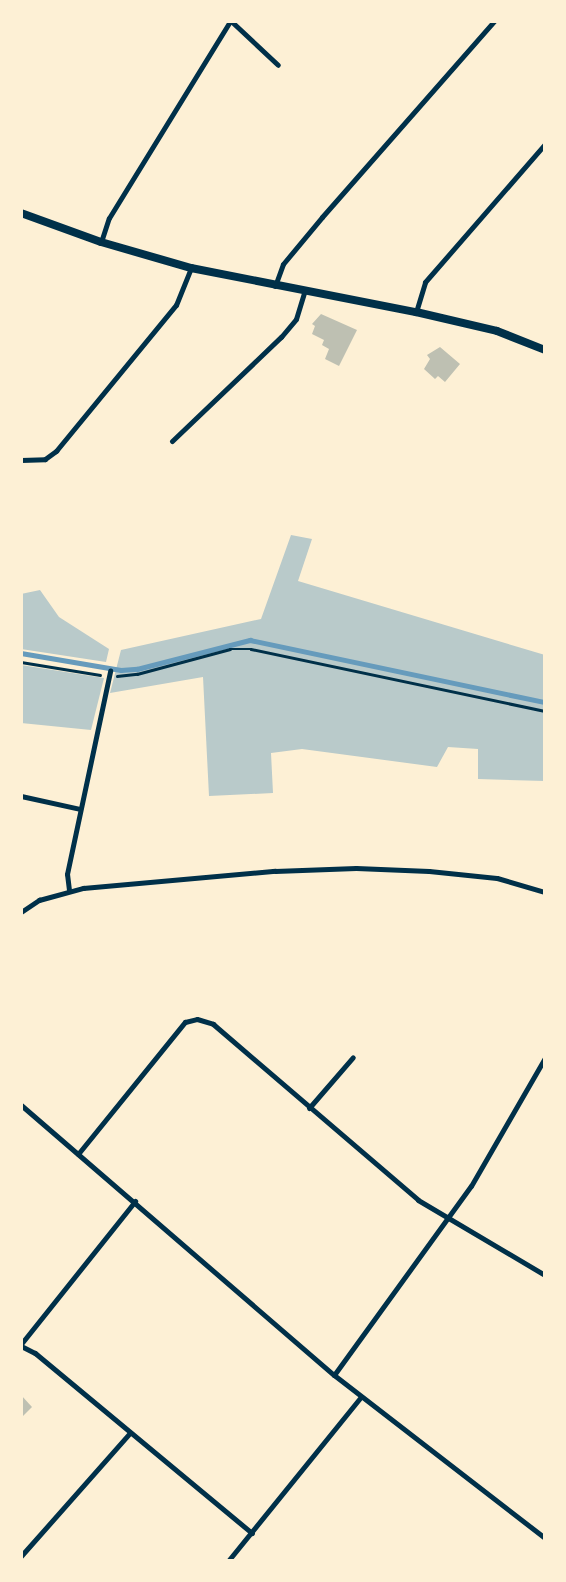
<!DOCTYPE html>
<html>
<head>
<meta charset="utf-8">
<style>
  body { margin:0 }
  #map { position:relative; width:566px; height:1582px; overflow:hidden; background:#fdf0d5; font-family:Poppins,sans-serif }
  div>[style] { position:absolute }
  .green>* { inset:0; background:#b9caca }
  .stream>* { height:4.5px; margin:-2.25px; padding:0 2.25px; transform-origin:2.25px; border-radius:2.25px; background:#669bbc }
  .building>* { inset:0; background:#bec0b2 }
  .path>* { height:2.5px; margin:-1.25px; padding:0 1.25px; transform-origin:1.25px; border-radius:1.25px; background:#003049 }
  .minor>* { height:5px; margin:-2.5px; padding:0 2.5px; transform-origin:2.5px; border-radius:2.5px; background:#003049 }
  .secondary>* { height:8px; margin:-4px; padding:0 4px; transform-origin:4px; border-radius:4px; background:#003049 }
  span { translate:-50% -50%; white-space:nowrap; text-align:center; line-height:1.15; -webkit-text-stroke:7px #fdf0d5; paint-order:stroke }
  .frame { position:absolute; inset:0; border:23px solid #fdf0d5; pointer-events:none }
</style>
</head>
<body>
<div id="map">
  <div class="green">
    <i style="clip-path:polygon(291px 535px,312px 539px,298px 581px,545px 655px,545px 781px,478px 779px,478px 749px,448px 747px,437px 767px,302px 749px,271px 753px,273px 793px,209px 796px,203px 677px,110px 693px,121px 650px,261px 619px)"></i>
    <i style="clip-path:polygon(40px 590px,59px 617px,109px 649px,106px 662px,21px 649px,21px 594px)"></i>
    <i style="clip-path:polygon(21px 665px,104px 678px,91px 730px,21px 723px)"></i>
  </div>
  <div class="stream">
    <i style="left:21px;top:653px;width:101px;rotate:9.6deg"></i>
    <i style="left:121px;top:670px;width:16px;rotate:-4deg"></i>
    <i style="left:137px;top:669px;width:117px;rotate:-14.4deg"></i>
    <i style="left:250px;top:640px;width:301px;rotate:11.9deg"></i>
  </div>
  <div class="building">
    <i style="clip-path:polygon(321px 314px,357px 330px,339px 366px,325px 359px,329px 349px,322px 345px,324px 340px,312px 334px,315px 326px,312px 324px)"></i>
    <i style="clip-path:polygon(440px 347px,460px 364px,445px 382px,438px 376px,435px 379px,424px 369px,430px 359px,427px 355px)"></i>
    <i style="clip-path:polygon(21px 1395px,32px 1407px,23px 1416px,21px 1414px)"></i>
  </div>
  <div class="path">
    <i style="left:21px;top:662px;width:80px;rotate:9.3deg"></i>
    <i style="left:117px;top:676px;width:20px;rotate:-6deg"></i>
    <i style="left:137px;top:674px;width:96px;rotate:-15deg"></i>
    <i style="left:230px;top:649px;width:21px"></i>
    <i style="left:251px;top:649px;width:300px;rotate:11.9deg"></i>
  </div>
  <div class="minor">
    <i style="left:231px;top:21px;width:64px;rotate:43.1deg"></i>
    <i style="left:101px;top:242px;width:25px;rotate:-72deg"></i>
    <i style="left:109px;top:218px;width:231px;rotate:-58.4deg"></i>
    <i style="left:275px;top:286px;width:23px;rotate:-70deg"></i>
    <i style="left:283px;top:264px;width:61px;rotate:-50.3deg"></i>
    <i style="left:322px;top:217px;width:261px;rotate:-48.7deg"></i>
    <i style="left:416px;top:312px;width:31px;rotate:-73deg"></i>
    <i style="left:425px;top:282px;width:183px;rotate:-49deg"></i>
    <i style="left:172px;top:441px;width:151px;rotate:-43.7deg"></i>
    <i style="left:281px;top:337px;width:23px;rotate:-50deg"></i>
    <i style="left:296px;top:319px;width:28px;rotate:-73deg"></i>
    <i style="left:21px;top:460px;width:24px;rotate:-2deg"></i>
    <i style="left:45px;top:459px;width:14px;rotate:-36deg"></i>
    <i style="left:56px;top:451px;width:189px;rotate:-50.6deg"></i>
    <i style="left:176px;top:305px;width:40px;rotate:-68deg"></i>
    <i style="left:21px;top:796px;width:60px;rotate:12.4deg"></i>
    <i style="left:69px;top:890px;width:16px;rotate:-97deg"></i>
    <i style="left:67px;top:874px;width:208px;rotate:-78deg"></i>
    <i style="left:21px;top:912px;width:22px;rotate:-34deg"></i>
    <i style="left:39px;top:900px;width:46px;rotate:-15.3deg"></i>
    <i style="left:83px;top:888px;width:193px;rotate:-5.1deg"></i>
    <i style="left:275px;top:871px;width:81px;rotate:-2.1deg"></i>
    <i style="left:356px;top:868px;width:73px;rotate:2.4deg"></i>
    <i style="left:429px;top:871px;width:68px;rotate:5.9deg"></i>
    <i style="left:497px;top:878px;width:50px;rotate:16.3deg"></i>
    <i style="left:21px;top:1105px;width:413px;rotate:40.8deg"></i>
    <i style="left:334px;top:1375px;width:267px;rotate:37.7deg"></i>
    <i style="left:309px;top:1108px;width:67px;rotate:-49.2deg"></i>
    <i style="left:78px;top:1154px;width:170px;rotate:-51deg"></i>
    <i style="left:185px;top:1022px;width:12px;rotate:-14deg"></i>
    <i style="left:197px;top:1019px;width:17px;rotate:17deg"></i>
    <i style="left:213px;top:1024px;width:270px;rotate:40.6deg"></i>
    <i style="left:418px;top:1200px;width:147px;rotate:30.6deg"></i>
    <i style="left:21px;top:1344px;width:183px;rotate:-51.4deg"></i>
    <i style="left:21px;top:1346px;width:16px;rotate:27deg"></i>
    <i style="left:35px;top:1353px;width:282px;rotate:39.7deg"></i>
    <i style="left:334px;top:1375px;width:233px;rotate:-54.1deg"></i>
    <i style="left:471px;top:1186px;width:148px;rotate:-60deg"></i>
    <i style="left:21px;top:1556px;width:164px;rotate:-48.5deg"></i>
    <i style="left:228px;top:1561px;width:211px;rotate:-51deg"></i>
  </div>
  <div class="secondary">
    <i style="left:21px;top:213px;width:85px;rotate:19.9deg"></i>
    <i style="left:101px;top:242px;width:94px;rotate:16.1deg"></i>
    <i style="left:191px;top:268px;width:229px;rotate:11.1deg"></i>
    <i style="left:416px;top:312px;width:83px;rotate:13.2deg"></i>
    <i style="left:497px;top:331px;width:52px;rotate:21.6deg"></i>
  </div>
  <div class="frame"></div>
</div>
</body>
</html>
